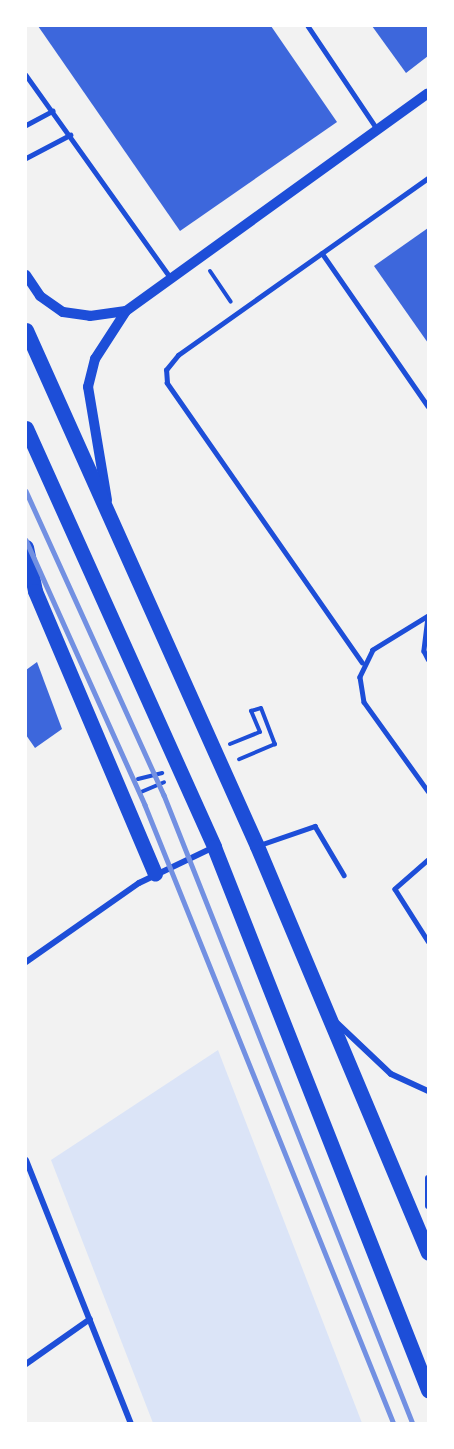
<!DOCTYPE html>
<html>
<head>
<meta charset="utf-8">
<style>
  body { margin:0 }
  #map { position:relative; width:454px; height:1449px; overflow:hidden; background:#f2f2f2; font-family:Inter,sans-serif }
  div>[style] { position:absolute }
  .green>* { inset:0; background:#dbe4f7 }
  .building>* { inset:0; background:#3d67dc }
  .path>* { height:4px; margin:-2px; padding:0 2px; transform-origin:2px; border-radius:2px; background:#1d4ed8 }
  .service>* { height:4.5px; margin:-2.25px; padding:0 2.25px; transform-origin:2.25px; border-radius:2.25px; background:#1d4ed8 }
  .minor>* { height:6px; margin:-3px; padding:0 3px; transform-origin:3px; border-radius:3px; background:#1d4ed8 }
  .tertiary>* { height:10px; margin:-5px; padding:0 5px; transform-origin:5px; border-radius:5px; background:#1d4ed8 }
  .primary>* { height:15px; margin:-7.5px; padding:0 7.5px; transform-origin:7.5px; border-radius:7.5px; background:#1d4ed8 }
  .rail>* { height:4.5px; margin:-2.25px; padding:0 2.25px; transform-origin:2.25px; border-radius:2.25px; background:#7290e2 }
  span { translate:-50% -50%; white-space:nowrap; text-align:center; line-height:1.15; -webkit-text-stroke:4.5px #fff; paint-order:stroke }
  .frame { position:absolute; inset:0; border:27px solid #fff; pointer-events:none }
</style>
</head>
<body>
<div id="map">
  <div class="green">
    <i style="clip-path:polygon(218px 1050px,362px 1423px,153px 1423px,51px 1160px)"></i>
  </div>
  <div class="building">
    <i style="clip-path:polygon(38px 26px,271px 26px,337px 122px,180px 231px)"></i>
    <i style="clip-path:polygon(372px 26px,428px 26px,428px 56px,406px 73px)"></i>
    <i style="clip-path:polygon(428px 228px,428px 343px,374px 266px)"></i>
    <i style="clip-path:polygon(37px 662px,62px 729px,35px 748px,26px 735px,26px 670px)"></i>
  </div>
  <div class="path">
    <i style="left:210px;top:271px;width:37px;rotate:56deg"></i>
    <i style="left:230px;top:744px;width:32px;rotate:-22deg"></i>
    <i style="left:260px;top:732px;width:23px;rotate:-113deg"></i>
    <i style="left:251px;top:711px;width:10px;rotate:-17deg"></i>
    <i style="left:261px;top:708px;width:39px;rotate:69deg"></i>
    <i style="left:275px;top:744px;width:39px;rotate:157deg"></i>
    <i style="left:138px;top:779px;width:25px;rotate:-14deg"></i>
    <i style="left:141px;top:792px;width:25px;rotate:-23deg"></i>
  </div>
  <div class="service">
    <i style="left:308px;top:26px;width:125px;rotate:56.1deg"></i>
    <i style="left:26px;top:75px;width:249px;rotate:54.5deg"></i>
    <i style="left:26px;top:125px;width:30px;rotate:-28deg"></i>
    <i style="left:26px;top:158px;width:50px;rotate:-27.6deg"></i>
    <i style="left:322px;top:253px;width:186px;rotate:55.3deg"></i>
    <i style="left:428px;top:616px;width:65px;rotate:148.3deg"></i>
    <i style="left:373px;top:650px;width:30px;rotate:116deg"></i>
    <i style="left:360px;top:677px;width:25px;rotate:81deg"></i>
    <i style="left:364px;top:702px;width:110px;rotate:54.3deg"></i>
    <i style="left:428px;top:617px;width:34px;rotate:97deg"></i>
    <i style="left:424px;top:651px;width:9px;rotate:63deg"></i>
    <i style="left:362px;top:663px;width:341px;rotate:-124.9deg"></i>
    <i style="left:167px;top:383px;width:13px;rotate:-94deg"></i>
    <i style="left:166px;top:370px;width:19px;rotate:-51deg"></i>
    <i style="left:178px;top:355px;width:306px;rotate:-35.3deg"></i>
    <i style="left:260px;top:845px;width:58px;rotate:-19.1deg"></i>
    <i style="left:315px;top:826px;width:57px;rotate:59.4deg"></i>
    <i style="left:428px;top:860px;width:44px;rotate:138.7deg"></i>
    <i style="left:395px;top:889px;width:62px;rotate:57.6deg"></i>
  </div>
  <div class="minor">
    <i style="left:26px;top:962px;width:138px;rotate:-35deg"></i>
    <i style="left:139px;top:883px;width:83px;rotate:-25.6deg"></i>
    <i style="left:337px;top:1023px;width:74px;rotate:43.4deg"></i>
    <i style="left:391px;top:1074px;width:41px;rotate:24.7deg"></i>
    <i style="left:26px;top:1160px;width:284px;rotate:68.3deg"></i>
    <i style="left:428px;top:1178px;width:28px;rotate:90deg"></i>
    <i style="left:26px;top:1364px;width:78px;rotate:-35.1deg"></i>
  </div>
  <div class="tertiary">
    <i style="left:26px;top:275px;width:25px;rotate:56deg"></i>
    <i style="left:40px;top:296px;width:28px;rotate:35deg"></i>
    <i style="left:63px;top:312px;width:27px;rotate:8deg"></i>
    <i style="left:90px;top:316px;width:36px;rotate:-8deg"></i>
    <i style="left:107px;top:500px;width:115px;rotate:-99.5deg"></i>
    <i style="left:88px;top:387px;width:29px;rotate:-76deg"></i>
    <i style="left:95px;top:359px;width:57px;rotate:-57.1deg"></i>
    <i style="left:126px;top:311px;width:372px;rotate:-35.8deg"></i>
  </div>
  <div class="primary">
    <i style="left:26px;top:330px;width:565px;rotate:65.88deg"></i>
    <i style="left:257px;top:846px;width:441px;rotate:67.2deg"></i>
    <i style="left:26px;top:428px;width:459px;rotate:65.8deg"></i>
    <i style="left:214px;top:847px;width:584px;rotate:68.49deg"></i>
    <i style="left:26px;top:547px;width:45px;rotate:78.4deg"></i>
    <i style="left:35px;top:591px;width:307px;rotate:67deg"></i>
  </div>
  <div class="rail">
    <i style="left:26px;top:491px;width:334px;rotate:65.6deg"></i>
    <i style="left:164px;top:795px;width:676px;rotate:68.4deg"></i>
    <i style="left:26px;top:540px;width:290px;rotate:65.8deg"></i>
    <i style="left:145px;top:805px;width:667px;rotate:68.09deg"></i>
  </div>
  <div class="frame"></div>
</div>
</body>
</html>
